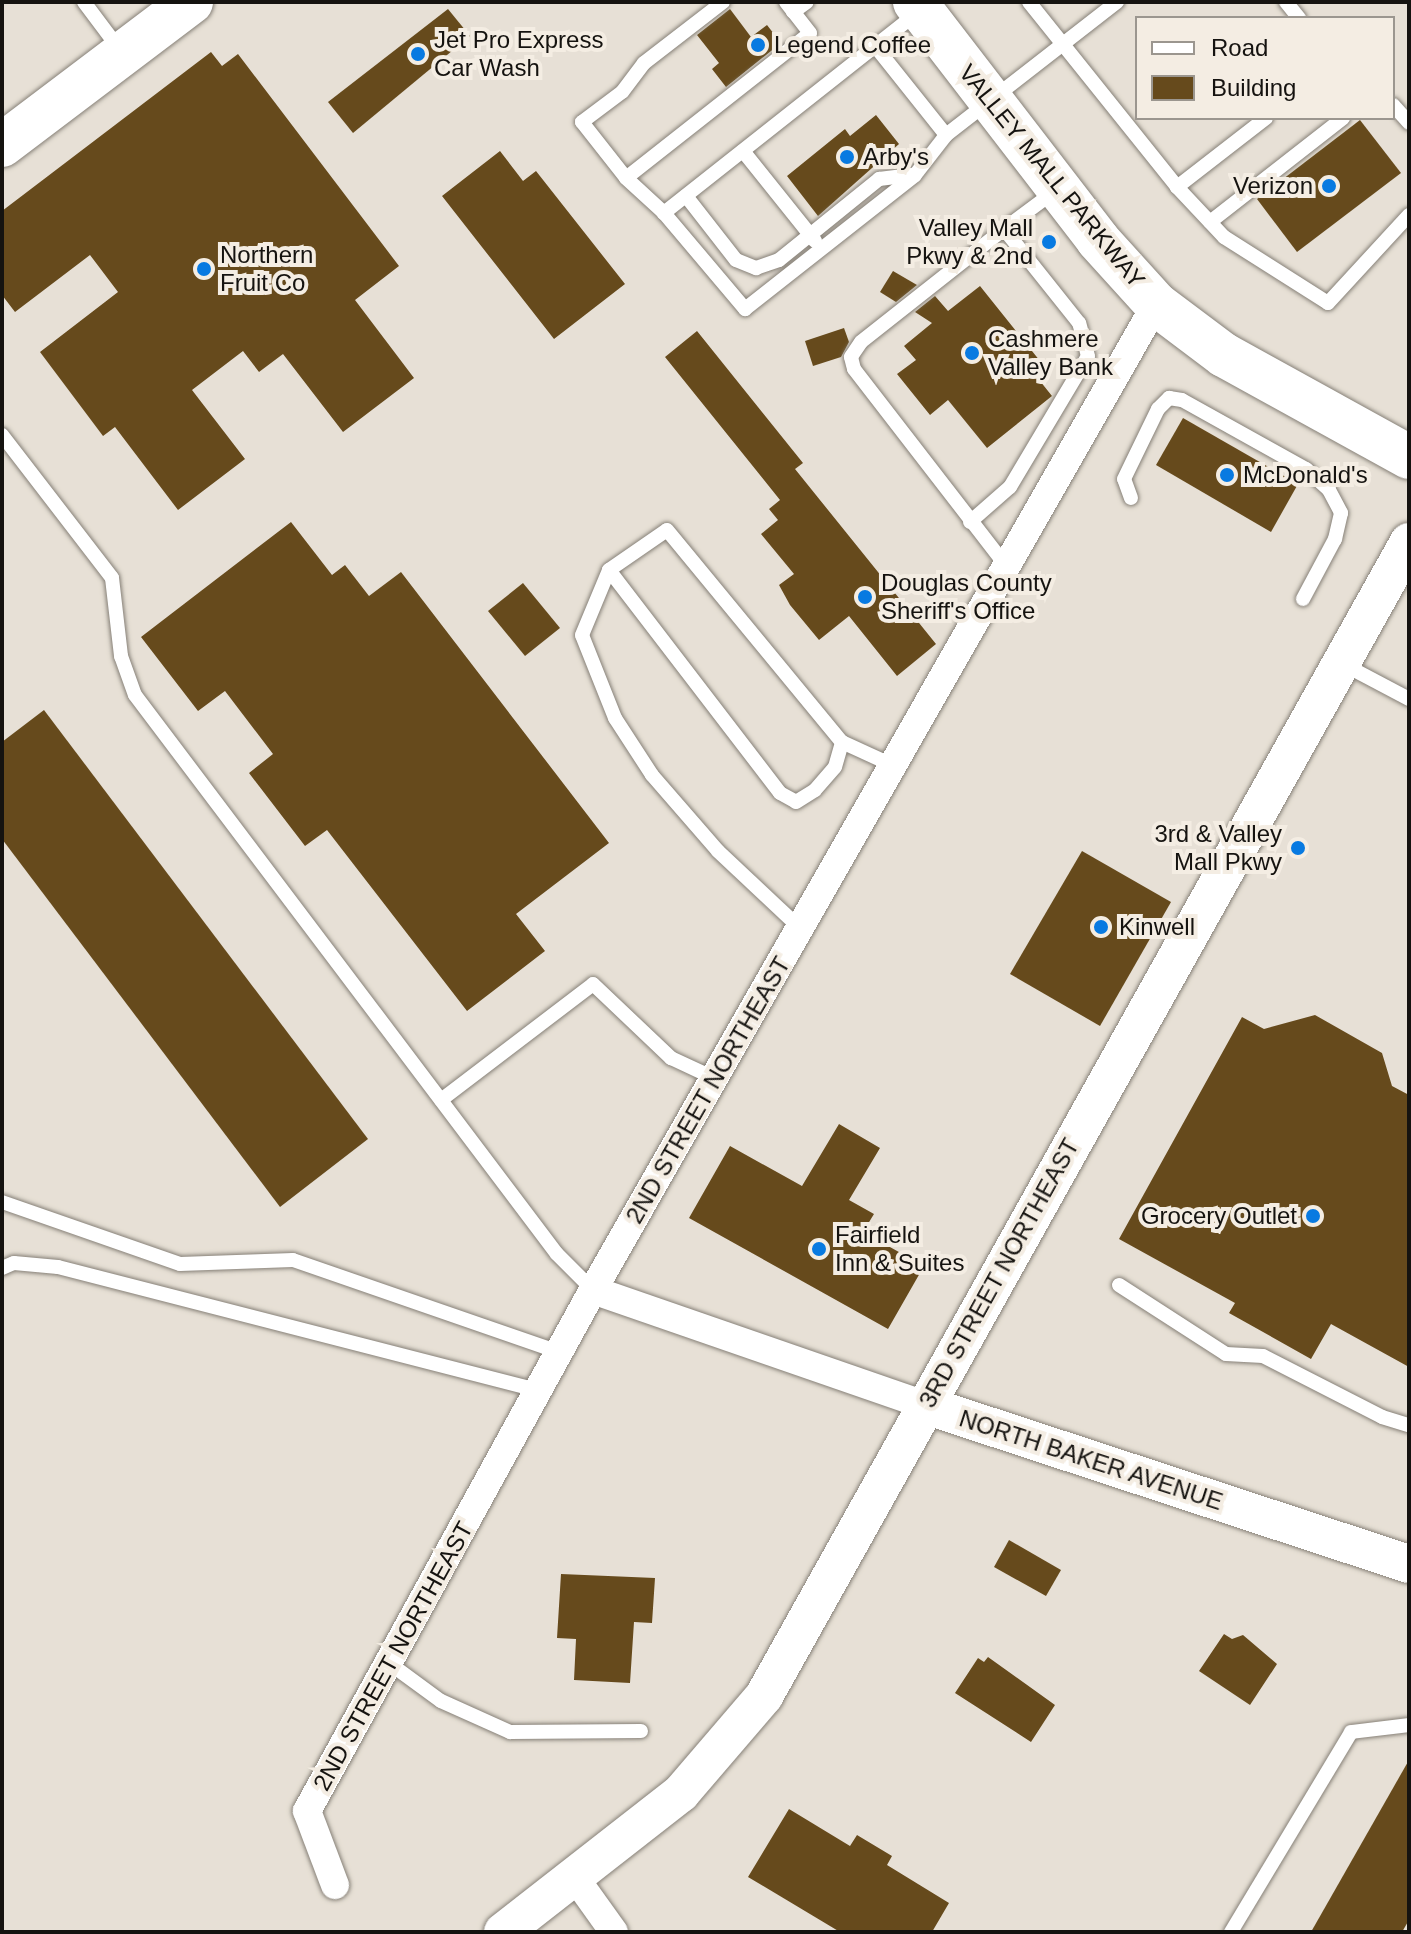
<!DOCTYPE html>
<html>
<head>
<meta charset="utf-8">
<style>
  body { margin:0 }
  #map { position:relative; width:1411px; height:1934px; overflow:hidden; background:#e7e0d6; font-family:Arial,sans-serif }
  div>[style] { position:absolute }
  .building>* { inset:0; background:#664a1c }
  .roads { filter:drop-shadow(0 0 2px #868077) drop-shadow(0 0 2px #868077) }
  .lane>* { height:14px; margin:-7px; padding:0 7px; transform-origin:7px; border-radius:7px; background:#fff }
  .street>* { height:28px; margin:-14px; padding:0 14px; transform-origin:14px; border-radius:14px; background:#fff }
  .secondary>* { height:38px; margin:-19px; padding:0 19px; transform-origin:19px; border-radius:19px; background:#fff }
  .primary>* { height:44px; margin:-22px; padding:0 22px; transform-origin:22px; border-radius:22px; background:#fff }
  .dots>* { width:22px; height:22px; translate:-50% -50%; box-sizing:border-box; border:4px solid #f4ede3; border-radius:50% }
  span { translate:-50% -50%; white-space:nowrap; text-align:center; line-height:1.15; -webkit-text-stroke:8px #f4ede3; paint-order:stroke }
  .poi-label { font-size:24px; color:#151310 }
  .left { translate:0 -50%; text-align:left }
  .right { translate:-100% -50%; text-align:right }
  .street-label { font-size:24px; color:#151310 }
  .frame { position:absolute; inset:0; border:4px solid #151310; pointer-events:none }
  .legend { position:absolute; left:1135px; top:16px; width:260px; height:104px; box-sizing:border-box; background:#f4ede3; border:2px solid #9b968f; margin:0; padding:10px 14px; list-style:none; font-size:24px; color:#151310 }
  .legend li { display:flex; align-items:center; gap:16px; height:40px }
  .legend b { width:40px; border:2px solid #9b968f }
</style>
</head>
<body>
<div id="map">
  <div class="building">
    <i style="clip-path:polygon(448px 9px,470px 36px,353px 133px,328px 102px)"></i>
    <i style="clip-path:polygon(730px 9px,751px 37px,767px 25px,781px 43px,726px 87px,712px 69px,719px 63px,697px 35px)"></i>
    <i style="clip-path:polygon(211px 52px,222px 66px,238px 54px,399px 266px,355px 300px,414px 378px,343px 432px,283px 354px,259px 372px,243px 351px,192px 390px,245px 459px,178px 510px,115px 427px,103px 436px,40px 352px,118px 292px,90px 255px,15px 312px,2px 295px,2px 211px)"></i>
    <i style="clip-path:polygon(876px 115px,899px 144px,818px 216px,787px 176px,845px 129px,850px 136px)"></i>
    <i style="clip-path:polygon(1360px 120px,1401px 173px,1297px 252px,1257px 199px)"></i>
    <i style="clip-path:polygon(500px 151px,523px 181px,536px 171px,625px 284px,554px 339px,442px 196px)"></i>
    <i style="clip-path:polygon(893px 271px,917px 285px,896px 302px,880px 292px)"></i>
    <i style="clip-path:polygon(980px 286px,1040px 361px,1048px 375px,1040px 381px,1052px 396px,987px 448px,948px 400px,930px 415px,897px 374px,916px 360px,904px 346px,932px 323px,915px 312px,935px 296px,948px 311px)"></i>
    <i style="clip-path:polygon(844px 328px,849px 342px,841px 357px,813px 366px,805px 341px)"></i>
    <i style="clip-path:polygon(697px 331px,803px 463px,795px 469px,936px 644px,897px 676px,849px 616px,819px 640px,790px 605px,779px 585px,794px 574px,761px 534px,778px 520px,769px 509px,780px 500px,665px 357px)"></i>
    <i style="clip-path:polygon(1183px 418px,1298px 484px,1271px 532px,1156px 465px)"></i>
    <i style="clip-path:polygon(291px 522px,332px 575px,345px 565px,369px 596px,401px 572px,609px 843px,516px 914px,545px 951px,467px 1011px,327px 830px,305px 846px,249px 773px,273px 754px,225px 691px,198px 711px,141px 637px)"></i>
    <i style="clip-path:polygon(523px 583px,560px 628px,525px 656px,488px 611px)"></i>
    <i style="clip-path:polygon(44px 710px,368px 1139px,280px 1207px,2px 839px,2px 742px)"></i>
    <i style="clip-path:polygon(1082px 851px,1171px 902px,1100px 1026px,1010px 974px)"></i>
    <i style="clip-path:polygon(1315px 1015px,1382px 1053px,1392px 1086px,1409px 1095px,1409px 1367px,1331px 1324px,1311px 1359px,1229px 1313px,1235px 1303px,1119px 1239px,1242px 1017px,1264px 1029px)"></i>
    <i style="clip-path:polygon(839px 1124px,880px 1148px,849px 1200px,874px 1214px,863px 1232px,924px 1266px,888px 1329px,689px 1218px,730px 1146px,802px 1186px)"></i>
    <i style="clip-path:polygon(1009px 1540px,1061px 1570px,1046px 1596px,994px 1567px)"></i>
    <i style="clip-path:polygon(561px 1574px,655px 1578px,652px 1623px,634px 1622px,630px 1683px,574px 1680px,576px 1639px,557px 1638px)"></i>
    <i style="clip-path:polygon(1224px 1634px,1232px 1639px,1243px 1635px,1277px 1664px,1250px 1705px,1199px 1671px)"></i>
    <i style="clip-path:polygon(988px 1657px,1055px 1705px,1031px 1742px,955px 1693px,978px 1658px,984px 1662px)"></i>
    <i style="clip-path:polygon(1409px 1760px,1409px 1920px,1402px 1932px,1311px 1932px)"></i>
    <i style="clip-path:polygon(789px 1809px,850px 1846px,857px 1835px,892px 1856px,887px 1865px,949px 1903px,932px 1932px,840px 1932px,748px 1877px)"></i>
  </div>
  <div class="roads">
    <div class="lane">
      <i style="left:84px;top:2px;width:60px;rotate:53.1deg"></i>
      <i style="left:723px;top:2px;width:100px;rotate:142.3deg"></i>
      <i style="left:644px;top:63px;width:36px;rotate:127deg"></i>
      <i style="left:622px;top:92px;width:50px;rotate:143.1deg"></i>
      <i style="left:582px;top:122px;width:71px;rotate:51.8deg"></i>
      <i style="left:626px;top:178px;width:234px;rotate:-38.2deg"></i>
      <i style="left:810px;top:33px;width:39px;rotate:-128deg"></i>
      <i style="left:1029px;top:2px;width:237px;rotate:51.3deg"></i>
      <i style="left:1286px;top:2px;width:21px;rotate:51deg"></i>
      <i style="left:793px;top:12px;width:17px;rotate:-36deg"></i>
      <i style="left:917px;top:13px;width:323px;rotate:141.7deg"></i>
      <i style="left:664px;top:213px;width:126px;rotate:49.8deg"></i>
      <i style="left:745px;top:309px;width:216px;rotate:-38.2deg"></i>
      <i style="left:915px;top:175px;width:51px;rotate:-52.2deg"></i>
      <i style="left:946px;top:135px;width:217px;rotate:-37.9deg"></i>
      <i style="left:875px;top:46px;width:114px;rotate:51.4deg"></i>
      <i style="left:1393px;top:105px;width:24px;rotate:48deg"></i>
      <i style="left:1266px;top:118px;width:113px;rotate:142.2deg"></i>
      <i style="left:1177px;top:187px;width:69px;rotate:46.8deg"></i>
      <i style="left:1224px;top:237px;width:123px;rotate:32.4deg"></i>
      <i style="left:1328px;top:303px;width:120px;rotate:-47.4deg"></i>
      <i style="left:743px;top:151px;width:115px;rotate:51.3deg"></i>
      <i style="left:626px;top:178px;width:52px;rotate:42.6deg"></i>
      <i style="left:686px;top:196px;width:81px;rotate:52deg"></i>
      <i style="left:736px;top:260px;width:22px;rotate:22deg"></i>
      <i style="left:756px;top:268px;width:24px;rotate:-19deg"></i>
      <i style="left:779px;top:260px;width:129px;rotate:-39deg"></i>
      <i style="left:879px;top:179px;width:35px;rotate:-7deg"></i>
      <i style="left:1210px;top:222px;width:169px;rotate:-38deg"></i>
      <i style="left:1004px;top:229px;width:182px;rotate:141.7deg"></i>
      <i style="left:861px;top:342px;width:18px;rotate:124deg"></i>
      <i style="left:851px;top:357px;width:12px;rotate:76deg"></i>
      <i style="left:854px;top:369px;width:249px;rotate:52.3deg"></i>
      <i style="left:2px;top:435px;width:180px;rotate:52.4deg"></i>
      <i style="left:112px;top:578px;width:79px;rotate:83.4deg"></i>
      <i style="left:121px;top:656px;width:41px;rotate:70.3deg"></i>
      <i style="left:135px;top:695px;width:700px;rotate:52.95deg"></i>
      <i style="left:557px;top:1254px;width:51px;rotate:45deg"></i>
      <i style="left:1131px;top:498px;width:20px;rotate:-110deg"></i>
      <i style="left:1124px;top:479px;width:78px;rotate:-64.1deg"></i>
      <i style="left:1158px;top:409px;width:16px;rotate:-45deg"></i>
      <i style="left:1169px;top:398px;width:13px;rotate:9deg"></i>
      <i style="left:1182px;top:400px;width:142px;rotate:29.1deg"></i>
      <i style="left:1306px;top:469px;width:31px;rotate:42deg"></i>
      <i style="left:1329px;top:490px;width:26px;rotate:62deg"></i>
      <i style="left:1341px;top:513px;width:27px;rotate:103deg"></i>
      <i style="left:1335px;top:539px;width:68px;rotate:118.1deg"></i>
      <i style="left:970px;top:522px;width:53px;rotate:-41.2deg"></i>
      <i style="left:1010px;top:487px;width:152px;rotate:-59.2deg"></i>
      <i style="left:1088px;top:356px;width:34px;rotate:-105deg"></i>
      <i style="left:1079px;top:323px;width:120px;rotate:-128.6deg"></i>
      <i style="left:1004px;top:229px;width:64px;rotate:-36.7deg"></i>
      <i style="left:609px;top:570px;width:281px;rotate:52.5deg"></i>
      <i style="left:780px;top:793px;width:18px;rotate:29deg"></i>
      <i style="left:796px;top:802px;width:22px;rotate:-32deg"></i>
      <i style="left:815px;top:790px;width:30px;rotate:-49deg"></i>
      <i style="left:835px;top:767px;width:26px;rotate:-74deg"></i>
      <i style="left:1341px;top:663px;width:77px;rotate:27.9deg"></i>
      <i style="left:800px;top:928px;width:112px;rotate:-136.8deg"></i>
      <i style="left:718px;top:851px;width:101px;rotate:-131deg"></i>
      <i style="left:652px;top:775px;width:68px;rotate:-123deg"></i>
      <i style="left:615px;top:718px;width:89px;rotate:-111.7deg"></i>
      <i style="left:582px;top:635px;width:70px;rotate:-67.4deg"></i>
      <i style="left:609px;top:570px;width:70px;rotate:-34.6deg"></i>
      <i style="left:667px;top:530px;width:275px;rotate:50.5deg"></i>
      <i style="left:842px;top:742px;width:55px;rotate:24.7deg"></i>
      <i style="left:441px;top:1100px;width:191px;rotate:-37.3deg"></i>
      <i style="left:593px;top:984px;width:108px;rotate:43.5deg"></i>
      <i style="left:671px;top:1058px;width:47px;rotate:24.9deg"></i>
      <i style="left:2px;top:1202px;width:188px;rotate:19.2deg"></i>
      <i style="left:180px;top:1264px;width:113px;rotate:-2deg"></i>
      <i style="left:293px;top:1260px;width:281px;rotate:19.1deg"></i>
      <i style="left:2px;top:1268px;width:13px;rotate:-23deg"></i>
      <i style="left:14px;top:1263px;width:44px;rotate:5.2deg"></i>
      <i style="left:58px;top:1267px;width:496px;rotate:14.4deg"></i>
      <i style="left:1119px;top:1285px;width:127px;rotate:32.8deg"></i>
      <i style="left:1226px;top:1354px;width:37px;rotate:3deg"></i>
      <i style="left:1263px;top:1356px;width:134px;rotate:27.1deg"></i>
      <i style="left:1382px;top:1417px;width:28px;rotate:17deg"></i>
      <i style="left:389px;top:1663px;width:64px;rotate:36.2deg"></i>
      <i style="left:441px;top:1701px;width:76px;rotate:24.2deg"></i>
      <i style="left:510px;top:1732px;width:131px;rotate:-0.4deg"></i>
      <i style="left:1231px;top:1932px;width:233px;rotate:-59deg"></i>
      <i style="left:1351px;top:1732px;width:58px;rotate:-6.9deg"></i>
    </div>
    <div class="street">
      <i style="left:593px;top:1290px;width:351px;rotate:19.1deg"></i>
      <i style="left:576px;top:1879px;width:65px;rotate:54.4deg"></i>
      <i style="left:335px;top:1885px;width:79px;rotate:-110.7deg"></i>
      <i style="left:307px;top:1811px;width:594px;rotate:-61.24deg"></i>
      <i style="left:593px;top:1290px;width:1135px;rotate:-60.27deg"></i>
    </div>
    <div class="secondary">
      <i style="left:925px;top:1405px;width:509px;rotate:18.19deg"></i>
      <i style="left:503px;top:1932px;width:226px;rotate:-38deg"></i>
      <i style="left:681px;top:1793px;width:128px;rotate:-49.4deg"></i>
      <i style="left:764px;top:1696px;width:1322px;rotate:-60.8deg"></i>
    </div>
    <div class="primary">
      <i style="left:915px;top:2px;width:300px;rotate:52.4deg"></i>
      <i style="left:1098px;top:240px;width:86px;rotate:47.8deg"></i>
      <i style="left:1156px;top:304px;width:85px;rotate:36.9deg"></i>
      <i style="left:1224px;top:355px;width:211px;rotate:28.9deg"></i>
      <i style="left:2px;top:145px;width:237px;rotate:-37.1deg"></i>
    </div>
  </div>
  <div class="dots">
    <i style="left:758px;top:45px;background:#087ae1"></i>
    <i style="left:418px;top:54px;background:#087ae1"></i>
    <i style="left:847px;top:157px;background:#087ae1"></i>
    <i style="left:1329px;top:186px;background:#087ae1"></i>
    <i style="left:1049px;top:242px;background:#087ae1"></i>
    <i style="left:204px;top:269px;background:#087ae1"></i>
    <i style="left:972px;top:353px;background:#087ae1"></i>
    <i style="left:1227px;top:475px;background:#087ae1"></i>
    <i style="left:865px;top:597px;background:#087ae1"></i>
    <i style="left:1298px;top:848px;background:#087ae1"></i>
    <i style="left:1101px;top:927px;background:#087ae1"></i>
    <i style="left:1313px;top:1216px;background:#087ae1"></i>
    <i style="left:819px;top:1249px;background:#087ae1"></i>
  </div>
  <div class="poi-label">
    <span class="left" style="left:434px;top:54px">Jet Pro Express<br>Car Wash</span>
    <span class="left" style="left:774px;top:45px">Legend Coffee</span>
    <span class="left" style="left:863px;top:157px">Arby's</span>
    <span class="right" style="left:1313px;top:186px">Verizon</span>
    <span class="right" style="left:1033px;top:242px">Valley Mall<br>Pkwy &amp; 2nd</span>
    <span class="left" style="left:220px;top:269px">Northern<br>Fruit Co</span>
    <span class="left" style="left:988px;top:353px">Cashmere<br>Valley Bank</span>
    <span class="left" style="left:1243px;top:475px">McDonald's</span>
    <span class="left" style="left:881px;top:597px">Douglas County<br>Sheriff's Office</span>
    <span class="right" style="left:1282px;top:848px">3rd &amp; Valley<br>Mall Pkwy</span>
    <span class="left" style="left:1119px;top:927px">Kinwell</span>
    <span class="right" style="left:1297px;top:1216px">Grocery Outlet</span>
    <span class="left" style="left:835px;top:1249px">Fairfield<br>Inn &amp; Suites</span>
  </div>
  <div class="street-label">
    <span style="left:1052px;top:176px;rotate:51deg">VALLEY MALL PARKWAY</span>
    <span style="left:708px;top:1090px;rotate:-60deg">2ND STREET NORTHEAST</span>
    <span style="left:999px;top:1273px;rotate:-61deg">3RD STREET NORTHEAST</span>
    <span style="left:1091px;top:1460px;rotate:18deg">NORTH BAKER AVENUE</span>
    <span style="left:393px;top:1656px;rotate:-61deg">2ND STREET NORTHEAST</span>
  </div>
  <div class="frame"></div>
  <ul class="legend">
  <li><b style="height:10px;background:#fff"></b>Road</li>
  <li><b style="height:22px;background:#664a1c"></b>Building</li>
  </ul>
</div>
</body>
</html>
